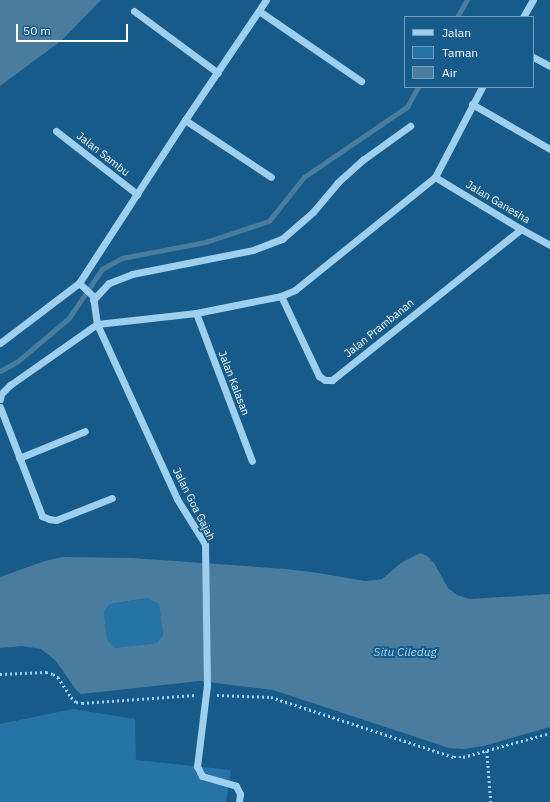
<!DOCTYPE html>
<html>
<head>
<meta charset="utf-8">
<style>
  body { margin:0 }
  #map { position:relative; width:550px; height:802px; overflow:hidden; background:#165b8a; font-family:"IBM Plex Sans",sans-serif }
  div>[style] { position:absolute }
  .green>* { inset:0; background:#2674a7 }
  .water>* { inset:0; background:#4a7c9e }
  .stream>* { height:4.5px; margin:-2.25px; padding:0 2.25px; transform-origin:2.25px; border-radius:2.25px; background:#4a7c9e }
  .path>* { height:2.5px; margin-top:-1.25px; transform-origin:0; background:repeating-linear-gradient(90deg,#9ecfef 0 2px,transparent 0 5px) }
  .minor>* { height:7px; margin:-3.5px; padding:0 3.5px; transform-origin:3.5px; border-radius:3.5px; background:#9ecfef }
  span { translate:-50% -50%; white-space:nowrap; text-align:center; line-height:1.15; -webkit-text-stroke:4px #165b8a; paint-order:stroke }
  .street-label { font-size:11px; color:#fff }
  .water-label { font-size:12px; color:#aad9f6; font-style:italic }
  .legend { position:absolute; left:404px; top:16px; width:130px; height:72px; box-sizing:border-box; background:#165b8a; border:1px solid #739db9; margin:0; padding:5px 7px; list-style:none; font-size:12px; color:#fff }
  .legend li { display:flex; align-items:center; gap:8px; height:20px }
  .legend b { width:20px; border:1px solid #739db9 }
  .scale { position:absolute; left:16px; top:24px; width:112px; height:18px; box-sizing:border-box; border:2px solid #fff; border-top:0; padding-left:5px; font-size:12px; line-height:14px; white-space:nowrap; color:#fff; -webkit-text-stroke:3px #165b8a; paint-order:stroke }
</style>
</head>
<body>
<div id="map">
  <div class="green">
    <i style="clip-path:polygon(147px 598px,159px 604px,163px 635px,157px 643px,114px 648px,107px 639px,104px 612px,110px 604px)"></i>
    <i style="clip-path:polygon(73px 709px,135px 719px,136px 760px,231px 770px,226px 802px,0 802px,0 724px)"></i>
  </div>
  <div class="water">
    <i style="clip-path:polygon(0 0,101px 0,61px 41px,0 86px)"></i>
    <i style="clip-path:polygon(evenodd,420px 553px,427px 556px,434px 563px,448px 588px,457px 595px,470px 599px,550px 594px,550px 727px,484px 746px,463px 749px,449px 748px,273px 690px,200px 681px,81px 694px,76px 690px,56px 661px,41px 649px,22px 646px,0 648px,0 577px,45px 561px,63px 557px,132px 558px,286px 569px,318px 573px,365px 581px,382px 579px,401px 563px,420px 553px,147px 598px,159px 604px,163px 635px,157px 643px,114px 648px,107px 639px,104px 612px,110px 604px,147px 598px)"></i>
  </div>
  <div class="stream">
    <i style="left:457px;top:17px;width:20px;rotate:-60deg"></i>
    <i style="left:0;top:371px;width:19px;rotate:-28deg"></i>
    <i style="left:17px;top:362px;width:68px;rotate:-40.2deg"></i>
    <i style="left:69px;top:318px;width:59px;rotate:-56deg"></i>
    <i style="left:102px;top:269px;width:23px;rotate:-29deg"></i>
    <i style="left:122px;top:258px;width:86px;rotate:-10.8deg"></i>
    <i style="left:206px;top:242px;width:66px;rotate:-18.4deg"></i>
    <i style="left:269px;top:221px;width:56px;rotate:-51.5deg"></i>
    <i style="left:304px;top:177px;width:125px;rotate:-34.2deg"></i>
    <i style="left:407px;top:107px;width:23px;rotate:-61deg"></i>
  </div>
  <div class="path">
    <i style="left:0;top:674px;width:46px;rotate:-2.5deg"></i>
    <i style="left:46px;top:672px;width:7px;rotate:16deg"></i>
    <i style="left:53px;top:674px;width:6px;rotate:31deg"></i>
    <i style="left:58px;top:677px;width:24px;rotate:57deg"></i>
    <i style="left:71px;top:697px;width:7px;rotate:45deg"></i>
    <i style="left:76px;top:702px;width:6px;rotate:9deg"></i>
    <i style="left:82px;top:703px;width:114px;rotate:-4deg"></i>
    <i style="left:217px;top:695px;width:54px;rotate:2.1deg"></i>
    <i style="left:271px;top:697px;width:193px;rotate:18.2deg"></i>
    <i style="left:454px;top:757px;width:9px"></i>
    <i style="left:463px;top:757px;width:90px;rotate:-15.4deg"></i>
    <i style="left:487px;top:751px;width:51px;rotate:85.5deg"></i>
  </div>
  <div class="minor">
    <i style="left:134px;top:11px;width:104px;rotate:36.4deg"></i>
    <i style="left:259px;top:11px;width:124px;rotate:34.5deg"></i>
    <i style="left:523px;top:17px;width:20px;rotate:-60deg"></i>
    <i style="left:533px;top:57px;width:19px;rotate:28deg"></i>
    <i style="left:472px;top:104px;width:90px;rotate:30deg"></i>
    <i style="left:185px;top:120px;width:103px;rotate:33.5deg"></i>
    <i style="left:56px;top:131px;width:103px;rotate:37.9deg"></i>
    <i style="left:435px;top:177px;width:100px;rotate:31.2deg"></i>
    <i style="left:521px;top:229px;width:33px;rotate:29deg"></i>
    <i style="left:79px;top:283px;width:19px;rotate:43deg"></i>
    <i style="left:93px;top:296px;width:28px;rotate:82deg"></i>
    <i style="left:97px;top:324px;width:192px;rotate:65.4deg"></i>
    <i style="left:177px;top:499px;width:53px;rotate:58.1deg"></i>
    <i style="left:205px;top:544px;width:141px;rotate:89.2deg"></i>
    <i style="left:207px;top:685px;width:82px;rotate:97deg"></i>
    <i style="left:197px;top:766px;width:11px;rotate:63deg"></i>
    <i style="left:202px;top:776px;width:35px;rotate:16deg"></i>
    <i style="left:236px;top:786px;width:9px;rotate:63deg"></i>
    <i style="left:240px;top:794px;width:8px;rotate:97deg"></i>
    <i style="left:281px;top:296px;width:89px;rotate:64.6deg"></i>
    <i style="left:319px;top:376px;width:7px;rotate:34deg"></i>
    <i style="left:325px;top:380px;width:7px"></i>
    <i style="left:332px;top:380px;width:242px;rotate:-38.6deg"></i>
    <i style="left:93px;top:300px;width:23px;rotate:-47deg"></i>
    <i style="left:109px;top:283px;width:25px;rotate:-21deg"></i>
    <i style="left:132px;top:274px;width:123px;rotate:-11.2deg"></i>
    <i style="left:253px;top:250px;width:31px;rotate:-21deg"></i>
    <i style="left:282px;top:239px;width:41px;rotate:-41.1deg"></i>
    <i style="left:313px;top:212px;width:38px;rotate:-50deg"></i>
    <i style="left:337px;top:183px;width:36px;rotate:-42deg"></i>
    <i style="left:364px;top:159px;width:57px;rotate:-35.7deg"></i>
    <i style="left:196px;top:313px;width:158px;rotate:69.3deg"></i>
    <i style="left:0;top:343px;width:99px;rotate:-37.2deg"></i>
    <i style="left:79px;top:283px;width:194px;rotate:-57deg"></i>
    <i style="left:185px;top:120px;width:145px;rotate:-56deg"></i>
    <i style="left:0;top:399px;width:5px;rotate:-79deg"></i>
    <i style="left:1px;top:394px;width:13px;rotate:-45deg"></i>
    <i style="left:10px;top:385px;width:106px;rotate:-35deg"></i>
    <i style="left:97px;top:324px;width:100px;rotate:-6.3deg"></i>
    <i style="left:196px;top:313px;width:87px;rotate:-11.3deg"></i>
    <i style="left:281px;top:296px;width:15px;rotate:-23deg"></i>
    <i style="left:295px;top:290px;width:180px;rotate:-38.9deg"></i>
    <i style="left:435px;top:177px;width:102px;rotate:-62.4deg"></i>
    <i style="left:0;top:407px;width:117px;rotate:68.9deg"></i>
    <i style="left:42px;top:516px;width:8px;rotate:23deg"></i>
    <i style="left:49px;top:519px;width:7px;rotate:8deg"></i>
    <i style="left:56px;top:520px;width:60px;rotate:-21.4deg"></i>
    <i style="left:19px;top:458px;width:71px;rotate:-22.2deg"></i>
  </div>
  <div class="street-label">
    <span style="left:103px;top:154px;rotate:38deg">Jalan Sambu</span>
    <span style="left:498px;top:202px;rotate:31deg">Jalan Ganesha</span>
    <span style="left:379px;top:328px;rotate:-39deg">Jalan Prambanan</span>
    <span style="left:234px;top:383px;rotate:69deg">Jalan Kalasan</span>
    <span style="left:194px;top:504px;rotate:63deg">Jalan Goa Gajah</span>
  </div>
  <div class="water-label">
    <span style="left:405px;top:652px">Situ Ciledug</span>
  </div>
  <ul class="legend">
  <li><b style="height:5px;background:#9ecfef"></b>Jalan</li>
  <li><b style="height:11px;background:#2674a7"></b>Taman</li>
  <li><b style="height:11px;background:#4a7c9e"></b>Air</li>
  </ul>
  <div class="scale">50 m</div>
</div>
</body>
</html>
